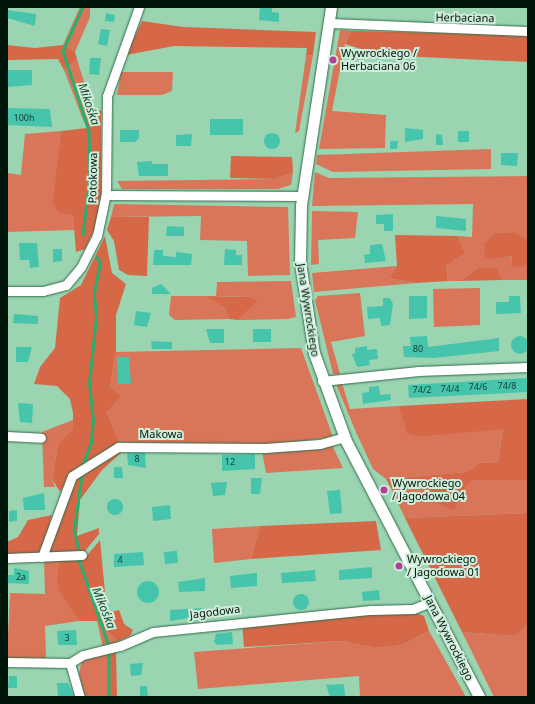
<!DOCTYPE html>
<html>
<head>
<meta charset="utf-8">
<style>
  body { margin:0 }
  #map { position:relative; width:535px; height:704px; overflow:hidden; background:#9ad4b0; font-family:"Noto Sans",sans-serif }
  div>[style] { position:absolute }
  .green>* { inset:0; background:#d97659 }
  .forest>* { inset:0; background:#d66847 }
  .stream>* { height:2.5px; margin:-1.25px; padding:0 1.25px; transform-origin:1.25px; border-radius:1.25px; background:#28af70 }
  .building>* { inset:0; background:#46c5ac }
  .round { border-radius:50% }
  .roads { filter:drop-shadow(0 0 1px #336b4c) drop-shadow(0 0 1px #336b4c) }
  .minor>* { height:9px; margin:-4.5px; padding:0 4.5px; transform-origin:4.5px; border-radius:4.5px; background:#fff }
  .tertiary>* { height:11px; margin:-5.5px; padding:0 5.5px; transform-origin:5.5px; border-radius:5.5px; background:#fff }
  .dots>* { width:11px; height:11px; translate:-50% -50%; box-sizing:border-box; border:2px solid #d0eddb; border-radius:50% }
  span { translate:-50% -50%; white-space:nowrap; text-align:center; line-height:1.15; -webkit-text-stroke:4px #d0eddb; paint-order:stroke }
  .number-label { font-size:9px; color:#124232 }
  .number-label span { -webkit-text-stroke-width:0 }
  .street-label { font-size:11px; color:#01160a }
  .poi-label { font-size:11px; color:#01160a }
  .left { translate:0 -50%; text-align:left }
  .water-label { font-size:12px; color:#174a2f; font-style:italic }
  .frame { position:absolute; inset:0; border:8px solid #01160a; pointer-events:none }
</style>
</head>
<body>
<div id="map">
  <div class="green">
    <i style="clip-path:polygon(80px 7px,90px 7px,90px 17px,75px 52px,63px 45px)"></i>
    <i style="clip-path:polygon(340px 30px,351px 31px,345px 44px,332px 111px,386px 115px,385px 148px,319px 149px)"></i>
    <i style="clip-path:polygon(313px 55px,299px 131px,295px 133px,306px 56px)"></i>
    <i style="clip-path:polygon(77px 59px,93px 111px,82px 117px,64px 70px)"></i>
    <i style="clip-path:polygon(121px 72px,173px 72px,172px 91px,162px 95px,117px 95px)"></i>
    <i style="clip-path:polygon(61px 131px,58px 160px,73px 215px,74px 230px,7px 232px,7px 173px,21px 175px,25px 134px)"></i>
    <i style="clip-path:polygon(491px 149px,491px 169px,333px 172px,316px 164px,317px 155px)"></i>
    <i style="clip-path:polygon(293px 172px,291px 185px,278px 189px,122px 189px,117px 181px,275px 179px)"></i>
    <i style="clip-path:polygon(315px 172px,329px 178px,528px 176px,528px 240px,515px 232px,495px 233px,484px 243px,494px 260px,512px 256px,511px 266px,528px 266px,528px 280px,502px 280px,497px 268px,478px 268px,460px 281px,448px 281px,446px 266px,465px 253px,458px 236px,472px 237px,473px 204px,312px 206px)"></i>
    <i style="clip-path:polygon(114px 204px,288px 207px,290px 275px,248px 276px,247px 241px,200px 240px,201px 216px,111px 217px)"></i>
    <i style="clip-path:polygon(312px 211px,358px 212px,355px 238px,318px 240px,319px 264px,311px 265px)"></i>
    <i style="clip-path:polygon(397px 266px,389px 278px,416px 283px,314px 292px,312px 273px)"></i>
    <i style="clip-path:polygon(291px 281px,296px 317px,288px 319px,238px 320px,256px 301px,250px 297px,216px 296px,217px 282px)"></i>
    <i style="clip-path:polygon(480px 288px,480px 325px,434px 327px,433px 289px)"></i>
    <i style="clip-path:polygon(360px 293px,365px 336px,331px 342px,340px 374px,333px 374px,315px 300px,318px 296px)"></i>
    <i style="clip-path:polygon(171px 296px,205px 296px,225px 308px,229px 319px,175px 320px,169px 315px)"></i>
    <i style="clip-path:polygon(301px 348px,333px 437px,262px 446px,119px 442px,107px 412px,122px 396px,110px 387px,116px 352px)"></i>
    <i style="clip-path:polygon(342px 383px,350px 409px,399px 406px,420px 437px,503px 428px,498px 462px,480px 463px,467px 472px,386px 479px,373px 469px,355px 430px,336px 384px)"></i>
    <i style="clip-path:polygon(73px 420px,73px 428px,58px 444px,52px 479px,55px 487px,44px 487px,42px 432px)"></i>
    <i style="clip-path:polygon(332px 445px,343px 468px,266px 473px,262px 451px)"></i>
    <i style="clip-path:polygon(471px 480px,528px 480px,528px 513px,405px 518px,391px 488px,430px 485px,462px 491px)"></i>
    <i style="clip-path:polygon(260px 526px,251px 559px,214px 563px,212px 529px)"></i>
    <i style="clip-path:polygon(44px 560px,59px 560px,57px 578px,79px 621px,45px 626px,46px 659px,7px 659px,10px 593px,45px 594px)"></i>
    <i style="clip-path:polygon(97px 621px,118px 641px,117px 645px,103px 648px)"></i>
    <i style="clip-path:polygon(528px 625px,528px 697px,494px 697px,462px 632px,512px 636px)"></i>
    <i style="clip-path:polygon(429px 631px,466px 697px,360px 697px,359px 676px,198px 689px,194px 652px,343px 641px,375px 648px,402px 645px)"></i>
    <i style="clip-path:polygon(108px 653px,109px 697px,85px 697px,79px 674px,82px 659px)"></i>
  </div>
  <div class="forest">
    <i style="clip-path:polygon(142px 21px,183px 27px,316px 32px,313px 55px,306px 56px,307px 48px,174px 46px,126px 55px)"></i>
    <i style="clip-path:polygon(351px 31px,528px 35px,528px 62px,380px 55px,345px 44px)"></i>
    <i style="clip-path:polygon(7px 45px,35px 48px,63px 45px,75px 52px,77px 59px,64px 70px,58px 59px,7px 60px)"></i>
    <i style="clip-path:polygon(101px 110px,101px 204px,96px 226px,85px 249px,76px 252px,73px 215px,58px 212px,53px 201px,61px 131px,87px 128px,82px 117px)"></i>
    <i style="clip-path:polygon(231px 156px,292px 157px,293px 172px,275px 179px,230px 178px)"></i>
    <i style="clip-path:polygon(111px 217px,149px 217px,147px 276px,128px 275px,119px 270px,114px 241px,107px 230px)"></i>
    <i style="clip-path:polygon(515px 232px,528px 240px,528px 266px,511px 267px,512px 256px,494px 260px,485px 257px,484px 243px,495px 233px)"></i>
    <i style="clip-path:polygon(395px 235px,458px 236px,465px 253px,446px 266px,448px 281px,416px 283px,389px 278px,397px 266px)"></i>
    <i style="clip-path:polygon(105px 236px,112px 273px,126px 284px,116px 315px,116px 352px,110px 387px,122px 396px,107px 412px,119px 442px,73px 470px,60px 492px,52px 479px,58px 444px,73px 428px,73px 413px,70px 399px,57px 386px,34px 384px,40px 367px,55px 348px,60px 298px,81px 285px)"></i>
    <i style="clip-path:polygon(478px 268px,497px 268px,502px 280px,460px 281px)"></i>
    <i style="clip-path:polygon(205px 296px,250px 297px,257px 301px,238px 320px,229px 319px,225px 308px)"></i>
    <i style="clip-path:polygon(528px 399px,528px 480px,472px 480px,462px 491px,454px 511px,434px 501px,429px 485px,391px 488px,386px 479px,467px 472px,480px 463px,498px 462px,503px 429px,420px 437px,407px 433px,399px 406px)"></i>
    <i style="clip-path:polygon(116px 450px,123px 451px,102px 470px,80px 500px,77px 536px,99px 528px,99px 534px,85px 551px,45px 556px,75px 476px)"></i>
    <i style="clip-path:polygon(528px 513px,528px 625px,513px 636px,462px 632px,405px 518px)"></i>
    <i style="clip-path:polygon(52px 515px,41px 553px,7px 556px,7px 542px,18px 537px,28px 520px)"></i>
    <i style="clip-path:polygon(376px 521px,381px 550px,251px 559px,260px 526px)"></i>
    <i style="clip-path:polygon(100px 540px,107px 613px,119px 610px,124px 624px,133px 630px,130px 636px,118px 641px,97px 621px,79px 621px,59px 590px,57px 578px,59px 560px,85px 558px)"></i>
    <i style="clip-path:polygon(412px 611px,424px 616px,429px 631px,402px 645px,375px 648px,343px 641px,244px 647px,242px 623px)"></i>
    <i style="clip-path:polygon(116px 652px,117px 697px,109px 697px,108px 653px)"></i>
  </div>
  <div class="stream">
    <i style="left:83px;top:7px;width:48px;rotate:114.4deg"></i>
    <i style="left:63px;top:51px;width:84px;rotate:72deg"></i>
    <i style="left:89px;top:131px;width:47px;rotate:88.8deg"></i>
    <i style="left:90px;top:178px;width:57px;rotate:97deg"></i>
    <i style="left:82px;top:466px;width:26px;rotate:-69deg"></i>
    <i style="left:91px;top:442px;width:21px;rotate:-85deg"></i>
    <i style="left:93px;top:421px;width:37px;rotate:-96deg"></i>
    <i style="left:89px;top:384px;width:67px;rotate:-84deg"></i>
    <i style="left:96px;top:317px;width:24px;rotate:-95deg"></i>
    <i style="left:94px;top:293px;width:31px;rotate:-79deg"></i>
    <i style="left:100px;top:263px;width:6px;rotate:-121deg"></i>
    <i style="left:79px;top:552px;width:23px;rotate:-103deg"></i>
    <i style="left:74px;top:530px;width:52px;rotate:-82.3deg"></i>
    <i style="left:78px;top:557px;width:94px;rotate:70.8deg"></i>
    <i style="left:109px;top:651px;width:46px;rotate:90deg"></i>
  </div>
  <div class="building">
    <i style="clip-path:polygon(260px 7px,272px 7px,272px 12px,279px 13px,279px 22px,259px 20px)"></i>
    <i style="clip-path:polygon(7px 10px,36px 14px,35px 26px,7px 18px)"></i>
    <i style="clip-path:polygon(106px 13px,115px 15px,114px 22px,105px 21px)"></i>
    <i style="clip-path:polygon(101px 29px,110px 30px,107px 46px,98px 44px)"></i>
    <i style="clip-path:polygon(90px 58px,101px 58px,99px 75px,89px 74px)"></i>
    <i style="clip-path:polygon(7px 70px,32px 70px,32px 85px,7px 87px)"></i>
    <i style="clip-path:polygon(8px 108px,50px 109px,52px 127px,7px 125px)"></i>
    <i style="clip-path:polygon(210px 119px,243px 119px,243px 135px,210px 135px)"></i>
    <i style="clip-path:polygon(405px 128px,423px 130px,423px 139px,405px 142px)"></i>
    <i style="clip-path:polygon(120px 130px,139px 130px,139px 138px,135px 142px,120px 142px)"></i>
    <i style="clip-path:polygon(458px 131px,469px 131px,469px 142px,458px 142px)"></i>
    <i class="round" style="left:264px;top:133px;width:16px;height:16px"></i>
    <i style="clip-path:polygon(192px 134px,191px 146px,176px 146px,176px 135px)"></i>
    <i style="clip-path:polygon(436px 134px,442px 135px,443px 145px,436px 145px)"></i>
    <i style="clip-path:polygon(390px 141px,398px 141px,397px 149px,390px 149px)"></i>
    <i style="clip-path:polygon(501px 153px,518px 153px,517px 166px,501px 165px)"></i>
    <i style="clip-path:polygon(152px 161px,152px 164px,168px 164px,168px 176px,139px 176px,137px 162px)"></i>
    <i style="clip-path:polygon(393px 214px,393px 231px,384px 231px,384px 224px,376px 224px,376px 215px)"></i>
    <i style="clip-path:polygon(436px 216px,466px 219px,466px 231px,436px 228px)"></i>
    <i style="clip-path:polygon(167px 226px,184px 227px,184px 236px,166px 236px)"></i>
    <i style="clip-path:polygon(19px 243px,37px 243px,39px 267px,30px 268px,29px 260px,20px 260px)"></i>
    <i style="clip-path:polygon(382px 244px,386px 261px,365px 263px,364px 255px,370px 254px,370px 245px)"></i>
    <i style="clip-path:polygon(53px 249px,62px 249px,62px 261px,53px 262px)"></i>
    <i style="clip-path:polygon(225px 249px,236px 250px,236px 255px,242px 255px,242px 265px,224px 265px)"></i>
    <i style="clip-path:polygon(154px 250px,163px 250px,163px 256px,176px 257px,176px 252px,192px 254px,191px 265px,153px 265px)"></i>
    <i style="clip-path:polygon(161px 284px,171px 294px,152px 294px,152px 288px)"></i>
    <i style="clip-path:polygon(409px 296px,427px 296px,427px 318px,409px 319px)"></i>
    <i style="clip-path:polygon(509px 296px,520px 296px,521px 313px,496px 314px,496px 302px,509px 302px)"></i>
    <i style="clip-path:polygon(383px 298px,390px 298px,393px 304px,390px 325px,381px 326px,380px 318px,368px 319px,367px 307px,383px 306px)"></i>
    <i style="clip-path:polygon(136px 311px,151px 313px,147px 327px,134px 325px)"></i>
    <i style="clip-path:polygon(14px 314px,38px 316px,38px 324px,13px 323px)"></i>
    <i style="clip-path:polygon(206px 329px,224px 329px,224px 343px,210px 343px)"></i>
    <i style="clip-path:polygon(253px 329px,271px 329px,271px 342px,253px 342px)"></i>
    <i style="clip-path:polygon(427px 336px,428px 347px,499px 338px,499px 351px,434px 358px,404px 357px,403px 346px,411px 346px,410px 337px)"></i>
    <i class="round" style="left:511px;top:336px;width:18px;height:18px"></i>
    <i style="clip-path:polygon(151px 341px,172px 342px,172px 349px,152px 349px)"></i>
    <i style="clip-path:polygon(367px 346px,367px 350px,377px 349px,378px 359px,369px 360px,370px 365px,357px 367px,352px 354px,355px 353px,355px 348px)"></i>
    <i style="clip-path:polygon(16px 347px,32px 347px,28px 362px,16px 362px)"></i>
    <i style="clip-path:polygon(117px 357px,129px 357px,131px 384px,118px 384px)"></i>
    <i style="clip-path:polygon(527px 378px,528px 392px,409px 398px,408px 385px)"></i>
    <i style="clip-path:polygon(379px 386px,380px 395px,390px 394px,391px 400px,363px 404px,362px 393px,369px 392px,369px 387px)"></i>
    <i style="clip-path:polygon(18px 403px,33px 404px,32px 423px,20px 422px)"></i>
    <i style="clip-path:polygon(127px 453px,145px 453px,146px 468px,128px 465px)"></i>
    <i style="clip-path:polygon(255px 454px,255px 469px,222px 471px,222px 455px)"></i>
    <i style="clip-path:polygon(114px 467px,122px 467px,123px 478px,114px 478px)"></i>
    <i style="clip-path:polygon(251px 478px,262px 478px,260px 494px,251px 494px)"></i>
    <i style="clip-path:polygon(227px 482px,225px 495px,213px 496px,211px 483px)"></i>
    <i style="clip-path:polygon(340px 490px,342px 513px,330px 514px,327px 491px)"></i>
    <i style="clip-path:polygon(44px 493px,45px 510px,24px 510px,23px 498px)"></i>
    <i class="round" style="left:107px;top:499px;width:16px;height:16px"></i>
    <i style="clip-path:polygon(170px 505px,171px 519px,153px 521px,152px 507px)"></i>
    <i style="clip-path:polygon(17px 510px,17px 521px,9px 522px,9px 511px)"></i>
    <i style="clip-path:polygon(177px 551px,178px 563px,165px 564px,164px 552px)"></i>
    <i style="clip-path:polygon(143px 552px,144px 565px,114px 567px,114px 554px)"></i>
    <i style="clip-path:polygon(372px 567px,372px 578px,339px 580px,339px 570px)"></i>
    <i style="clip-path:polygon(14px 568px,29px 571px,29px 584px,7px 583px,7px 575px,14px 575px)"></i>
    <i style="clip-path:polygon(315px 570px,316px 581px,282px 583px,281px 573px)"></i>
    <i style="clip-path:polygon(257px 573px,257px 586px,231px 588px,230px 576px)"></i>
    <i style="clip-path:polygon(205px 578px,205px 591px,179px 592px,178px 582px)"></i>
    <i class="round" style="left:137px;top:581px;width:22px;height:22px"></i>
    <i style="clip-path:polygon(379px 590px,380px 600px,363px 601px,362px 592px)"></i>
    <i class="round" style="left:293px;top:594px;width:16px;height:16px"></i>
    <i style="clip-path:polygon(202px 608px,202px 615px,196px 617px,170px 621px,170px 610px)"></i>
    <i style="clip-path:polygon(76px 630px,77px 645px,58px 645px,57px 631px)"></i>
    <i style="clip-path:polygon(232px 632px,233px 644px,217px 645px,214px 642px,216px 634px)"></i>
    <i style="clip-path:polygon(143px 663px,141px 675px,131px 676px,130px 664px)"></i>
    <i style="clip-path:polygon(9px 676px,17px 676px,17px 688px,8px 688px)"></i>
    <i style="clip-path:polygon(57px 683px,68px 683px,74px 696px,58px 697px)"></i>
    <i style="clip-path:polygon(344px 684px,345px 697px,330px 697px,326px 685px)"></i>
    <i style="clip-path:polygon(140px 686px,147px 686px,148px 697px,140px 697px)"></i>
  </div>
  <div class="roads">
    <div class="minor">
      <i style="left:329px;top:23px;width:199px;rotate:2.3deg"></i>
      <i style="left:106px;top:195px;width:195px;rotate:0.3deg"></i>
      <i style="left:7px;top:291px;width:36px"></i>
      <i style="left:43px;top:291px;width:24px;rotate:-15deg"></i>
      <i style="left:66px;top:285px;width:23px;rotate:-50deg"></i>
      <i style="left:81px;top:267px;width:35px;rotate:-63deg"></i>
      <i style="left:97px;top:236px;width:44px;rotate:-78.2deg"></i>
      <i style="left:106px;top:193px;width:97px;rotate:-89.4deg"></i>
      <i style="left:107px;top:96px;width:95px;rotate:-70.2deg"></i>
      <i style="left:322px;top:381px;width:97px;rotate:-5.9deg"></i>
      <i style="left:418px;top:371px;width:110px;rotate:-2.1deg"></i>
      <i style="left:7px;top:436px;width:34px;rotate:3deg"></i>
      <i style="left:42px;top:557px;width:86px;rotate:-69.7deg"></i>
      <i style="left:72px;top:476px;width:54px;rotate:-32.2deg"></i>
      <i style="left:118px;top:447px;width:147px;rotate:0.4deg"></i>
      <i style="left:265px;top:448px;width:55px;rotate:-4.2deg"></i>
      <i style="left:320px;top:444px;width:25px;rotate:-16deg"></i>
      <i style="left:7px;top:558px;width:75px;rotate:-2.3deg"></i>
      <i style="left:7px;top:662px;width:63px;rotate:0.9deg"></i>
      <i style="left:70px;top:663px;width:15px;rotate:-32deg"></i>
      <i style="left:83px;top:655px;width:38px;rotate:-14deg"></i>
      <i style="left:120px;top:646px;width:36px;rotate:-23deg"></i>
      <i style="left:153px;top:632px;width:219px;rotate:-5.8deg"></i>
      <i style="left:371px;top:610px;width:42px;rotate:-1.4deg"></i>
      <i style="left:413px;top:609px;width:18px;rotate:-22deg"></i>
      <i style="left:70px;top:663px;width:35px;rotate:74deg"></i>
    </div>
    <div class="tertiary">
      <i style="left:331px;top:7px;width:201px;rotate:98.6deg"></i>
      <i style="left:301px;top:206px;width:56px;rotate:91deg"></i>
      <i style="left:300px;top:262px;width:92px;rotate:81.3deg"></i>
      <i style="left:314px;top:353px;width:94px;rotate:70deg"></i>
      <i style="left:346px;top:441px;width:288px;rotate:62.5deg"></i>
    </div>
  </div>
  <div class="dots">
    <i style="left:333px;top:60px;background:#b13f99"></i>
    <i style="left:384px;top:490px;background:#b13f99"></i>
    <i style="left:399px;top:566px;background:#b13f99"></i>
  </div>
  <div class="number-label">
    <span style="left:24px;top:118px">100h</span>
    <span style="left:418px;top:349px">80</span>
    <span style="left:507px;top:386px">74/8</span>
    <span style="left:478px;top:387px">74/6</span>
    <span style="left:450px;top:389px">74/4</span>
    <span style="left:422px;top:390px">74/2</span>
    <span style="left:137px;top:459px">8</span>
    <span style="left:230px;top:462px">12</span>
    <span style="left:120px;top:560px">4</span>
    <span style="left:21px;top:577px">2a</span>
    <span style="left:67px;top:638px">3</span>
  </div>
  <div class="street-label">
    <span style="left:465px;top:18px;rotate:1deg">Herbaciana</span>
    <span style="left:93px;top:178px;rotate:-89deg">Potokowa</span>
    <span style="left:308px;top:310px;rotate:81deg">Jana Wywrockiego</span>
    <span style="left:161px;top:434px">Makowa</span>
    <span style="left:215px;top:612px;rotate:-7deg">Jagodowa</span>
    <span style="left:449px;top:638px;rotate:63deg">Jana Wywrockiego</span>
  </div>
  <div class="poi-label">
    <span class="left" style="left:341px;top:60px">Wywrockiego /<br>Herbaciana 06</span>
    <span class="left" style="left:392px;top:490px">Wywrockiego<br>/ Jagodowa 04</span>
    <span class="left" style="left:407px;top:566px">Wywrockiego<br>/ Jagodowa 01</span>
  </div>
  <div class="water-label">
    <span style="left:89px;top:104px;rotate:71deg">Mikośka</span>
    <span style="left:104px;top:608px;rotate:68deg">Mikośka</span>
  </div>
  <div class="frame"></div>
</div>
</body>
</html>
